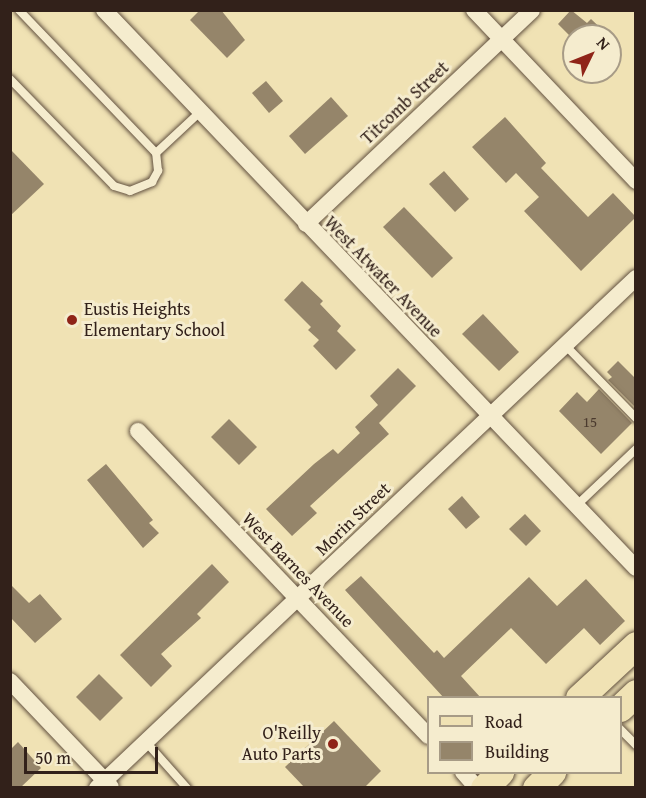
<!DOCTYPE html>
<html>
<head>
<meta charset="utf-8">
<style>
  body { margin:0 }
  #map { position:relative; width:646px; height:798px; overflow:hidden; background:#f0e2b4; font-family:"Gentium Book Plus",serif }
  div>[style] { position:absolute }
  .building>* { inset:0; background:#95856a }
  .roads { filter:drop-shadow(0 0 2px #625140) drop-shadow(0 0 2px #625140) }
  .service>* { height:8px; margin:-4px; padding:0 4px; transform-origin:4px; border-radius:4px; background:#f5ecce }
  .minor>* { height:16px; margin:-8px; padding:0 8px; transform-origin:8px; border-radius:8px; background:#f5ecce }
  .primary>* { height:27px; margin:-13.5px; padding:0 13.5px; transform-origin:13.5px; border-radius:13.5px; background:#f0e2b4 }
  .dots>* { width:16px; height:16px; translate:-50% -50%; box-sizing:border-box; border:3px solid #f5ecce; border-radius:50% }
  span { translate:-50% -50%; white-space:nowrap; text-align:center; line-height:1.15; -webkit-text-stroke:6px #f5ecce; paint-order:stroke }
  .number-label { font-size:15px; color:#4b3a2e }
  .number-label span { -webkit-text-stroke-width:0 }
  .street-label { font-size:18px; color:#32211a }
  .poi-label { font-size:18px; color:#32211a }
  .left { translate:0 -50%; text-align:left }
  .right { translate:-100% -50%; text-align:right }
  .frame { position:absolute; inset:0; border:12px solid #32211a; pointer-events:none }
  .legend { position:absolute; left:427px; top:696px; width:195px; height:78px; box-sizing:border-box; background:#f5ecce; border:2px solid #a79b86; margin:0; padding:8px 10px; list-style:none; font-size:18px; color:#32211a }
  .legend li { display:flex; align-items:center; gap:12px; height:30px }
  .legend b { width:30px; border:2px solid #a79b86 }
  .north { position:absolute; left:562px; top:24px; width:60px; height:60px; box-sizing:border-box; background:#f5ecce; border:2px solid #a79b86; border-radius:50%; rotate:47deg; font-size:16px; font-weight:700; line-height:24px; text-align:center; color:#32211a }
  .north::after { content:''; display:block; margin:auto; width:21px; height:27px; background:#8f2418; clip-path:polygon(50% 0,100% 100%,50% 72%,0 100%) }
  .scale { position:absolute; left:24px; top:747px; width:134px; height:27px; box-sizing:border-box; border:3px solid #32211a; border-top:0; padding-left:8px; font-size:18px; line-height:21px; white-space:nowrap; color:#32211a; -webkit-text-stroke:4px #f5ecce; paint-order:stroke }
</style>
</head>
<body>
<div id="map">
  <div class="building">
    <i style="clip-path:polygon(200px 10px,221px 10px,245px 40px,227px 58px,190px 20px)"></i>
    <i style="clip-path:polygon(571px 10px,587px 23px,591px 19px,609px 36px,570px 36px,558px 24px)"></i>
    <i style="clip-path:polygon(266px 81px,283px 101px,269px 113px,252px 93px)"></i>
    <i style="clip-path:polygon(331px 97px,348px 116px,305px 154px,289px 136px)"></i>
    <i style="clip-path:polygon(505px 117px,546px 163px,541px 168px,588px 217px,613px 193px,636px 217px,581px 271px,524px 211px,539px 197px,516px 173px,506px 183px,472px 147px)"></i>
    <i style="clip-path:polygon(10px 149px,44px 184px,10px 216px)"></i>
    <i style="clip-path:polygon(444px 171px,469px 199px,455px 212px,429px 184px)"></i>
    <i style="clip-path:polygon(404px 207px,453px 258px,432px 278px,383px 227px)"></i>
    <i style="clip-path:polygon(302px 281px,323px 301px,320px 304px,341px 326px,337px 331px,356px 350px,336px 370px,313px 346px,319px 340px,308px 330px,311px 327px,284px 300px)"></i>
    <i style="clip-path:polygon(483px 314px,519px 352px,499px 371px,462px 334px)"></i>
    <i style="clip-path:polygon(618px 361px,636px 379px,636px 408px,608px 380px,612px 377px,607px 372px)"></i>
    <i style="clip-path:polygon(398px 368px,416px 386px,379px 423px,389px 434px,310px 506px,317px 513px,292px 536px,266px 509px,314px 464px,333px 449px,338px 454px,360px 433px,355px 427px,378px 405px,370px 396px)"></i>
    <i style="clip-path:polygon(599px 389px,632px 423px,601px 454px,559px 411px,577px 392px,587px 402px)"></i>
    <i style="clip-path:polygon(229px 419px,257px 447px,239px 465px,211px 437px)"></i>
    <i style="clip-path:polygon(106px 464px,153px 520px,149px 523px,159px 533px,143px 548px,87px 480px)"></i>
    <i style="clip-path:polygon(462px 496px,480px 517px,466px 529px,448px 509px)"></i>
    <i style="clip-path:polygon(525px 514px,541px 531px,526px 546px,509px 529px)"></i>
    <i style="clip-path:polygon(212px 564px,229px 582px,197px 614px,201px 618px,161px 654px,172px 666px,151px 687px,120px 655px)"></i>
    <i style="clip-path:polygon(361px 576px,434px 653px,437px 650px,444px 658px,529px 577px,557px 606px,586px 579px,625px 621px,600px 645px,584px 628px,546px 664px,511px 628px,461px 676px,481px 698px,444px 698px,345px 590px)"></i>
    <i style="clip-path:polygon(10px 584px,29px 603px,40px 594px,62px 619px,35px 643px,10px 617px)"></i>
    <i style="clip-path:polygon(99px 674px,123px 698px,100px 721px,76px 697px)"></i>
    <i style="clip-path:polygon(334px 721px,381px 771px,364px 788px,305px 788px,285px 767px)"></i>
    <i style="clip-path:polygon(18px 742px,41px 768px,20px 788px,10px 788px,10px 750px)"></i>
  </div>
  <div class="roads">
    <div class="service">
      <i style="left:10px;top:79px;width:149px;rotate:45.8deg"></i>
      <i style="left:114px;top:186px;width:17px;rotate:17deg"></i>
      <i style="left:130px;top:191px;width:24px;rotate:-22deg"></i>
      <i style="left:152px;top:182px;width:13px;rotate:-61deg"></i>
      <i style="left:158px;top:171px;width:18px;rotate:-96deg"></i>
      <i style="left:156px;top:153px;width:198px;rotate:-133.8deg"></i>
      <i style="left:156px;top:153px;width:60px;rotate:-43deg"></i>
      <i style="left:565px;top:345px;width:102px;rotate:45.8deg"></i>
      <i style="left:576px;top:506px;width:83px;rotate:-43.5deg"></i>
      <i style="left:620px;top:729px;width:23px;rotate:45deg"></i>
      <i style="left:146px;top:742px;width:62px;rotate:48.3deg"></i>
    </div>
    <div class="minor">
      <i style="left:104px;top:10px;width:771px;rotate:46.37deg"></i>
      <i style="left:474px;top:10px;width:236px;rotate:46.5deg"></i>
      <i style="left:306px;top:224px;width:311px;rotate:-43.4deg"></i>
      <i style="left:138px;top:431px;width:421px;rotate:46.4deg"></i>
      <i style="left:10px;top:681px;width:146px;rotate:46.4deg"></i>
      <i style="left:463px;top:772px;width:21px;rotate:49deg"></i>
      <i style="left:97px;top:788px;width:742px;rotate:-43.42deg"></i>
    </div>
    <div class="primary">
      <i style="left:579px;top:698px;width:78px;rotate:-42.9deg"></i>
      <i style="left:620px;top:708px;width:22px;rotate:-43deg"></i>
      <i style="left:484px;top:788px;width:23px;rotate:-45deg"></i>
      <i style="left:536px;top:788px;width:23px;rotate:-45deg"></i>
    </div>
  </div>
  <div class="dots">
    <i style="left:72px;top:320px;background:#8f2418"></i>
    <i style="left:333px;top:744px;background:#8f2418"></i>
  </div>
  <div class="number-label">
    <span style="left:590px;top:422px">15</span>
  </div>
  <div class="street-label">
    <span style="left:405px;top:103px;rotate:-43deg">Titcomb Street</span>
    <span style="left:383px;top:277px;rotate:46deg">West Atwater Avenue</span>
    <span style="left:353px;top:519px;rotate:-44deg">Morin Street</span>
    <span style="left:298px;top:570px;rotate:46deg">West Barnes Avenue</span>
  </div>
  <div class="poi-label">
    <span class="left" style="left:84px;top:320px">Eustis Heights<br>Elementary School</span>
    <span class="right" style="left:321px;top:744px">O'Reilly<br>Auto Parts</span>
  </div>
  <div class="frame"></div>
  <ul class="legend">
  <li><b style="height:8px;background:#f0e2b4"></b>Road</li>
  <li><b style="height:16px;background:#95856a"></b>Building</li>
  </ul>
  <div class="north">N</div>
  <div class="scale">50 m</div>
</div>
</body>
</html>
